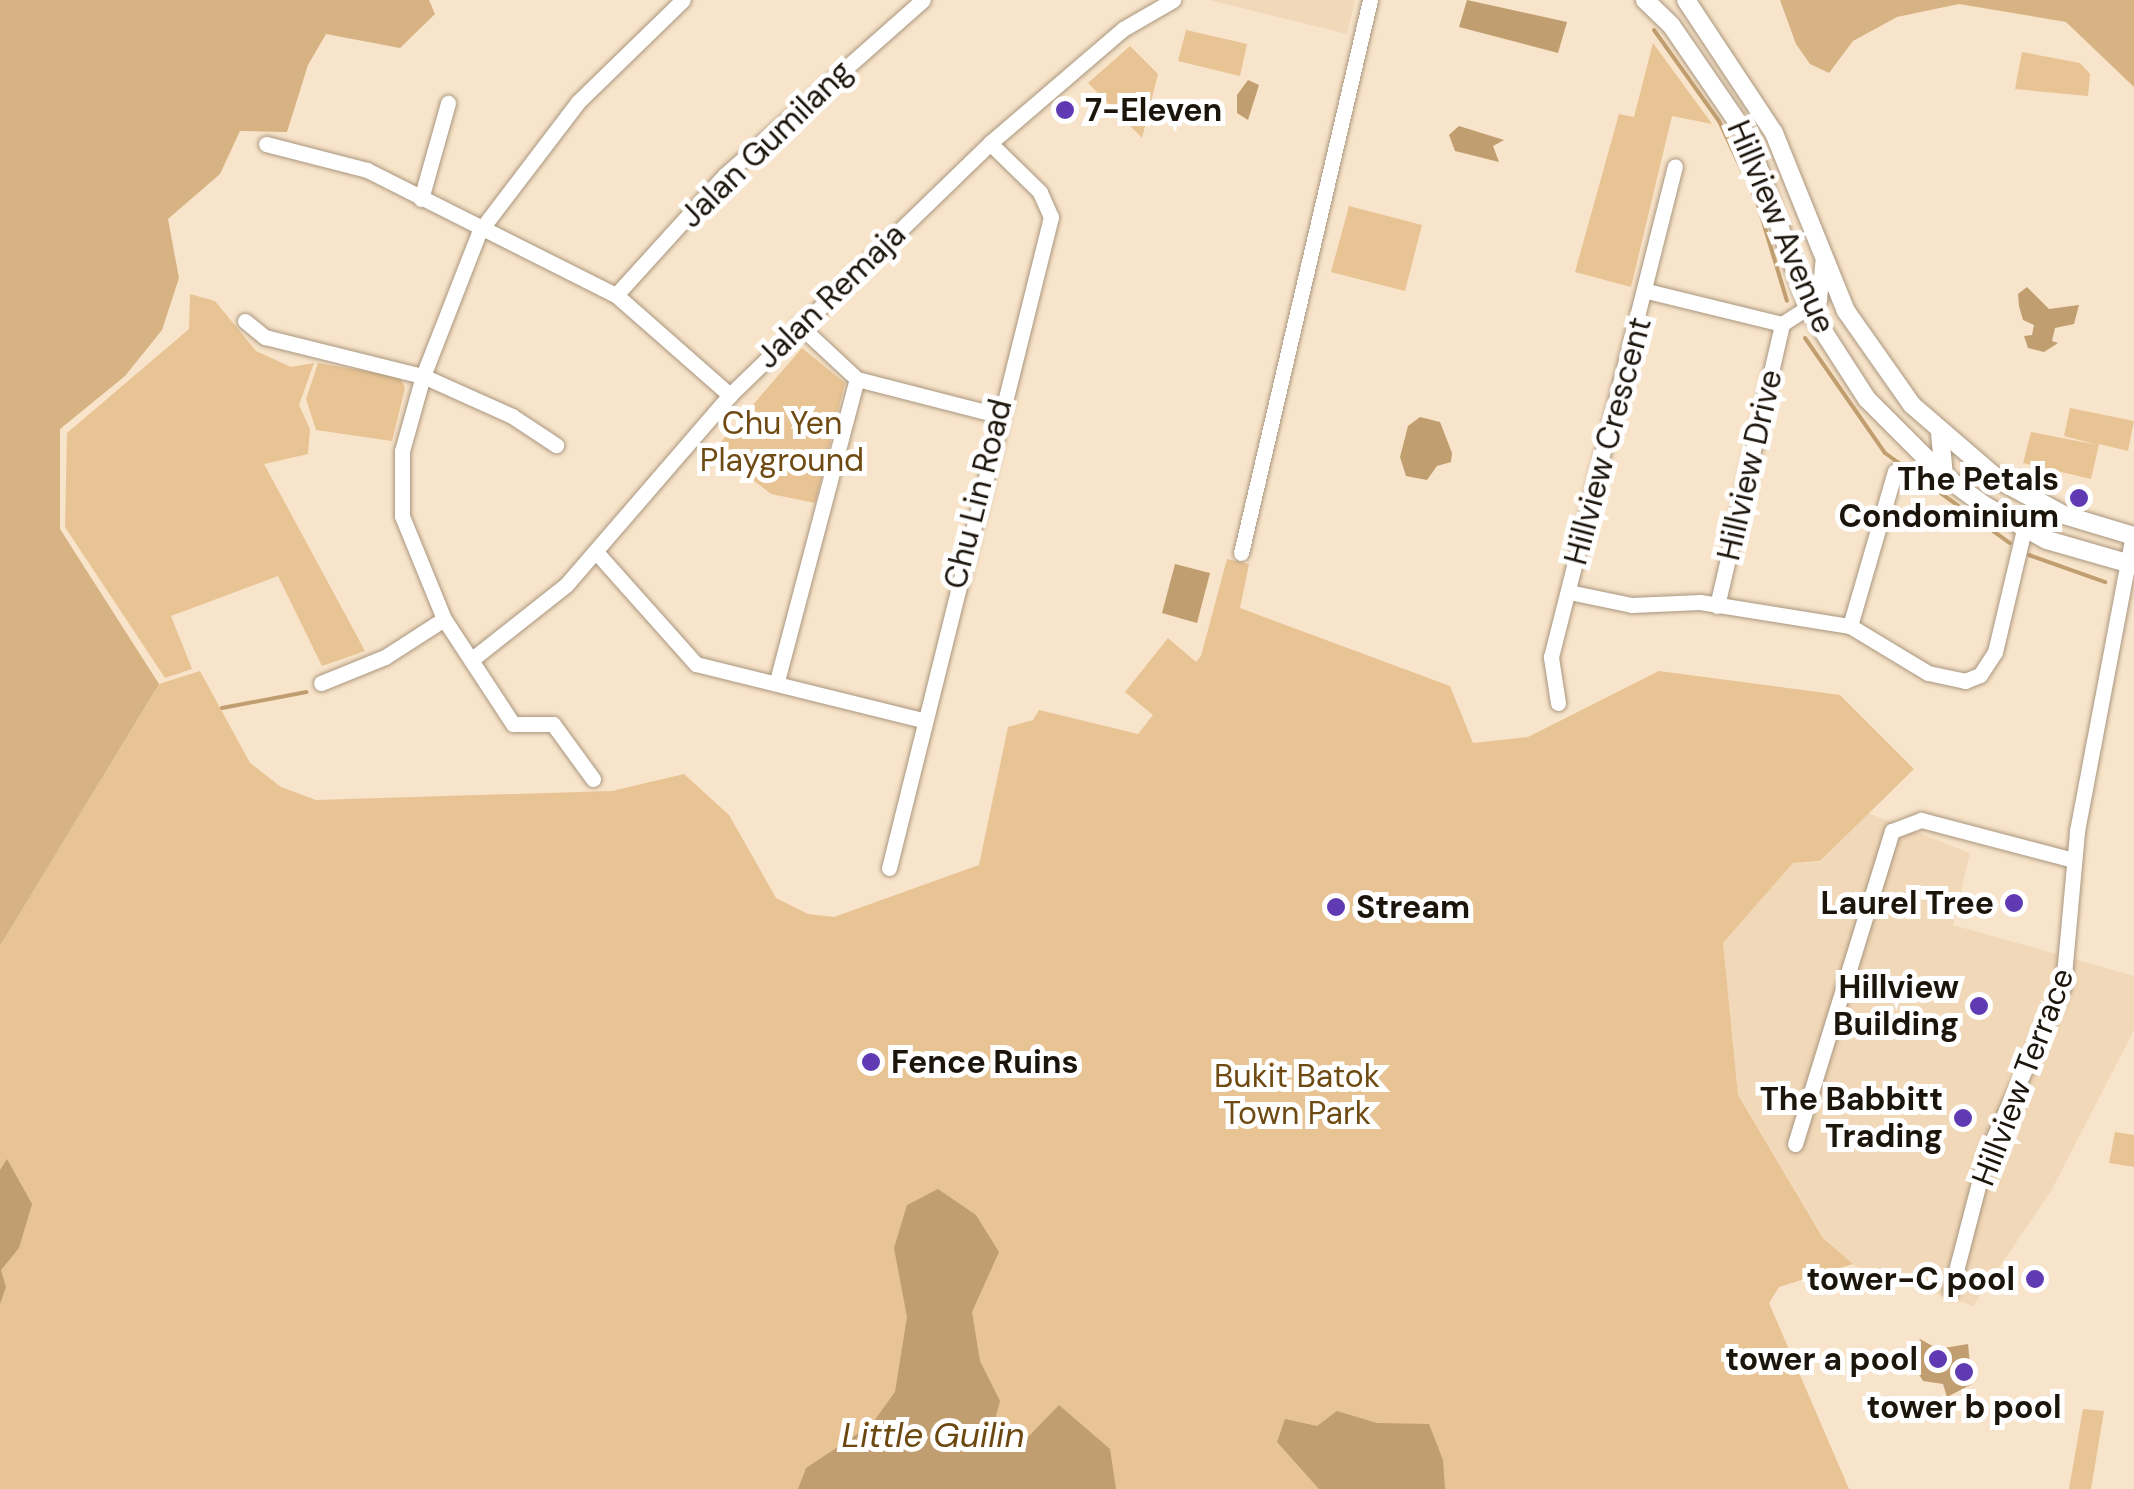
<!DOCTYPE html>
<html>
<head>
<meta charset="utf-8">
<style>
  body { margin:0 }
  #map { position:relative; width:2134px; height:1489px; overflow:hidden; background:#f8e4ca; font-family:"DM Sans",sans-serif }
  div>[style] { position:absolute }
  .built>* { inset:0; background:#f1d8b8 }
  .green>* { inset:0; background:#e8c394 }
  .forest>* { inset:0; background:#d7b283 }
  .water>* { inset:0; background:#c19e6f }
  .stream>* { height:4px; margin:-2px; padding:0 2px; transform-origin:2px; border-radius:2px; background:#c19e6f }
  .roads { filter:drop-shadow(0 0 2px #a9967e) drop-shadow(0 0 2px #a9967e) }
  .minor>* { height:15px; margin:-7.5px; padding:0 7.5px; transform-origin:7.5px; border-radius:7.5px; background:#fff }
  .tertiary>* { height:18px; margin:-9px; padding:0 9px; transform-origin:9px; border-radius:9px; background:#fff }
  .dots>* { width:28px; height:28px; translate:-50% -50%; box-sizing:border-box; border:5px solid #fff; border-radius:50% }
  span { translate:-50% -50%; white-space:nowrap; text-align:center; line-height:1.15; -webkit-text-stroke:10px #fff; paint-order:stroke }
  .poi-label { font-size:32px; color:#1c150c; font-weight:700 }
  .left { translate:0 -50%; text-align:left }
  .right { translate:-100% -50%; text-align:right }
  .street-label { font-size:32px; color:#1c150c }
  .park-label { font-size:32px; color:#6f4b13 }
  .water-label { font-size:35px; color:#6c4810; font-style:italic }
</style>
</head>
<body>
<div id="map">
  <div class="built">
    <i style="clip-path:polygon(1209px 0,1355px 0,1347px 34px)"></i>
    <i style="clip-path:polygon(1868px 813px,1970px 853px,1953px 925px,2134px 976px,2134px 1030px,2051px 1191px,1973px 1306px,1855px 1266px,1824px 1238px,1738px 1095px,1723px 943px,1793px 863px,1820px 862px)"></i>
  </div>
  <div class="green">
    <i style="clip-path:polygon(1186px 30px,1247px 44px,1240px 76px,1178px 61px)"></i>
    <i style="clip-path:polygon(1653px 43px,1712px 124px,1672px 116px,1631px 287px,1575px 272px,1619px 114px,1634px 117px)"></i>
    <i style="clip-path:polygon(1130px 46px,1158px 74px,1142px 138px,1088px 83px)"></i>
    <i style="clip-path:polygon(2022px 52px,2080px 63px,2090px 74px,2088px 96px,2015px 89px)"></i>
    <i style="clip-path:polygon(1349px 206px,1422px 225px,1405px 291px,1331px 272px)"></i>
    <i style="clip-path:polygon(190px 294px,215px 301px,256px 351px,291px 367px,314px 363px,299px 405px,310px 429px,308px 454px,264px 464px,365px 651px,322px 666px,278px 576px,171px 616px,192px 669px,165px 678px,65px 527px,67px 433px,189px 329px)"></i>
    <i style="clip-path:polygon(802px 348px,845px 383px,815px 503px,771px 494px,714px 450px)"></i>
    <i style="clip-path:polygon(318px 363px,400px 377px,405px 388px,392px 441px,316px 430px,306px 399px)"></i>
    <i style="clip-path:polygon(2070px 408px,2134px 421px,2128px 451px,2099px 444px,2091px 479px,2023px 463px,2031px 432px,2098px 445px,2064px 436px)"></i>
    <i style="clip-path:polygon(1227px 559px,1249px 564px,1240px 608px,1450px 686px,1473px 743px,1528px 737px,1659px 671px,1840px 695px,1914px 769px,1820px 861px,1793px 863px,1723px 943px,1738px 1095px,1823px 1238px,1853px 1264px,1779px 1287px,1769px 1303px,1849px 1489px,0 1489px,0 946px,159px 684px,200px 671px,250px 763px,281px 787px,316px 800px,612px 791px,684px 774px,729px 815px,776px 898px,808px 914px,834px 917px,979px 865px,1008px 727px,1033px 720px,1039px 710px,1138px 734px,1153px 715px,1125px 692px,1168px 638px,1196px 662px,1201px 656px)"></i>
    <i style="clip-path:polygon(2115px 1132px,2134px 1135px,2134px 1167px,2109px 1163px)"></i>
    <i style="clip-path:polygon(2083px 1409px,2104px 1411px,2091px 1489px,2069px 1489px)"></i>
  </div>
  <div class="forest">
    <i style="clip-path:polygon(0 0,429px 0,435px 14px,400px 48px,326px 34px,308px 65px,287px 132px,240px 131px,220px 174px,168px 219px,179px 278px,162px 330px,125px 376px,60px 429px,60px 529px,159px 684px,0 946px)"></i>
    <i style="clip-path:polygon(1780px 0,2134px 0,2134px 87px,2066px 22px,1959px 4px,1897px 17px,1853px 41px,1829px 73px,1810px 64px,1796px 44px)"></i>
  </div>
  <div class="water">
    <i style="clip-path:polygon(1467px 0,1567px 22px,1558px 53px,1459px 27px)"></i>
    <i style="clip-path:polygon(1248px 80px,1259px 85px,1248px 120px,1237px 113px,1237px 95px)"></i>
    <i style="clip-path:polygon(1459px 126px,1504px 140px,1493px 146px,1499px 162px,1455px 151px,1449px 135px)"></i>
    <i style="clip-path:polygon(2027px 287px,2049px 309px,2079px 305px,2074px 324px,2055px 328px,2052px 341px,2058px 343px,2044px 352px,2028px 348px,2024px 336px,2032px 335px,2034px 325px,2023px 320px,2019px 306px,2018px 294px)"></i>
    <i style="clip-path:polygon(1420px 417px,1440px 422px,1452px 453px,1451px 462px,1437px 466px,1427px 480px,1406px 476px,1400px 457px,1408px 426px)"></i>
    <i style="clip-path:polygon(1175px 564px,1210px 573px,1197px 623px,1162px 613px)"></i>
    <i style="clip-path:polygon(7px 1159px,32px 1204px,19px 1248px,1px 1270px,6px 1287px,0 1304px,0 1170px)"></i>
    <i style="clip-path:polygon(938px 1189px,976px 1215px,999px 1252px,972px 1312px,980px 1361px,1000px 1401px,990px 1438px,1026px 1439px,1059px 1405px,1110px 1449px,1116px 1489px,798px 1489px,806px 1468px,871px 1425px,895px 1392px,907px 1317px,894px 1248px,907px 1205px)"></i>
    <i style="clip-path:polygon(1920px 1339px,1938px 1349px,1968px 1344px,1972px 1384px,1947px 1397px,1943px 1384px,1923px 1381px,1912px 1363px)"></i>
    <i style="clip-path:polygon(1337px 1411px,1377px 1423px,1429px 1424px,1443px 1460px,1445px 1489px,1319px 1489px,1277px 1442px,1285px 1419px,1317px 1426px)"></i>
  </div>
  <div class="stream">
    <i style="left:1654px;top:30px;width:112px;rotate:54.5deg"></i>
    <i style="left:1719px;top:121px;width:93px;rotate:65.1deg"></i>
    <i style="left:1758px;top:205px;width:100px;rotate:73.2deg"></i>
    <i style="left:1805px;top:338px;width:140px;rotate:55.2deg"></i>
    <i style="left:1885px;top:453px;width:154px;rotate:35.8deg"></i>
    <i style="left:2029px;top:555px;width:81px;rotate:19.6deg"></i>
    <i style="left:222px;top:708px;width:86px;rotate:-10.7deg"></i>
  </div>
  <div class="roads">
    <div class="minor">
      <i style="left:266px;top:144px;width:104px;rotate:14.4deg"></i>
      <i style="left:367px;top:170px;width:279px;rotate:26.7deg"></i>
      <i style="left:616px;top:295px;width:152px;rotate:41.3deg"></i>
      <i style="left:421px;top:199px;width:100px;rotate:-74.3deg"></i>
      <i style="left:1647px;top:291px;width:139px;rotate:13.7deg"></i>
      <i style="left:1782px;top:324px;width:44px;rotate:-33deg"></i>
      <i style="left:1819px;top:300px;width:38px;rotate:-85deg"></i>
      <i style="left:616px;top:295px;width:162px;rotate:-47.8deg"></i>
      <i style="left:725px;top:175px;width:264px;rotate:-41.5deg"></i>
      <i style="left:245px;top:321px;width:26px;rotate:39deg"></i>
      <i style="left:265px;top:337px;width:163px;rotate:13.9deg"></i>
      <i style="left:423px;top:376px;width:98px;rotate:24.2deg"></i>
      <i style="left:512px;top:416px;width:53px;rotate:33.4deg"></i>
      <i style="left:799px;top:325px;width:79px;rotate:43deg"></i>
      <i style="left:857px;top:379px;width:145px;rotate:14.4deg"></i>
      <i style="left:597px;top:553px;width:149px;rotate:48.3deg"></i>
      <i style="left:696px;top:664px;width:233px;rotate:13.9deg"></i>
      <i style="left:1241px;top:553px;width:568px;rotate:-76.87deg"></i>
      <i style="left:1569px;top:592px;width:64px;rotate:11.7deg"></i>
      <i style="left:1632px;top:605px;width:68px;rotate:-2.5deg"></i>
      <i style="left:1700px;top:602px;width:152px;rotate:9.1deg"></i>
      <i style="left:1850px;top:626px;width:91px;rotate:31.1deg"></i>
      <i style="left:1928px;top:673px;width:38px;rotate:12deg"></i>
      <i style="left:1965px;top:681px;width:16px;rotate:-22deg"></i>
      <i style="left:1980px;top:675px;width:27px;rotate:-57deg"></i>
      <i style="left:1995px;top:652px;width:126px;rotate:-76.7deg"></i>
      <i style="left:1717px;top:606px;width:289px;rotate:-77deg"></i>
      <i style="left:1850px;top:626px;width:161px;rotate:-73.8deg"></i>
      <i style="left:471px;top:660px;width:121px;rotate:-38.3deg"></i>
      <i style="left:566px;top:585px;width:251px;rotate:-49.2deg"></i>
      <i style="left:730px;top:395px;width:362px;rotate:-44.1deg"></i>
      <i style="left:990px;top:143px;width:175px;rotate:-40.6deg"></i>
      <i style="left:1123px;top:29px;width:58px;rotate:-30.1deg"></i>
      <i style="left:777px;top:681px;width:312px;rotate:-75.2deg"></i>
      <i style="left:321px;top:683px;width:69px;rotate:-22.1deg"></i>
      <i style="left:385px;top:657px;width:70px;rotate:-32.8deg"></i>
      <i style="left:1558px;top:703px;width:47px;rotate:-98.7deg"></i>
      <i style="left:1551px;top:657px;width:506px;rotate:-75.83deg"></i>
      <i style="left:593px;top:779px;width:68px;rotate:-126deg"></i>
      <i style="left:553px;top:724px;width:40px;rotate:180deg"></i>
      <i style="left:513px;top:724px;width:126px;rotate:-123.3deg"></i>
      <i style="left:444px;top:619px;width:111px;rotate:-112.2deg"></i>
      <i style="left:402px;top:516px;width:65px;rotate:-90deg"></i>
      <i style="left:402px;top:451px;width:78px;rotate:-74.4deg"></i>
      <i style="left:423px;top:376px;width:155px;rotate:-68.7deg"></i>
      <i style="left:479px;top:232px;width:163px;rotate:-52.7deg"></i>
      <i style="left:578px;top:102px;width:146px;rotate:-44.2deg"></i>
      <i style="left:889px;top:868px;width:671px;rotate:-76.03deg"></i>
      <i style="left:1051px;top:217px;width:27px;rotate:-114deg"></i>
      <i style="left:1040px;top:192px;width:70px;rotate:-135.6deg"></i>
      <i style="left:1795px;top:1144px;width:328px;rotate:-72.8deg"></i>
      <i style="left:1892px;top:831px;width:31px;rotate:-21deg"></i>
      <i style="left:1921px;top:820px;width:157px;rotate:14.7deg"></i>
      <i style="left:1951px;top:1290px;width:143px;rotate:-75.4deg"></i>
      <i style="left:1987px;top:1152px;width:183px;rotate:-65.4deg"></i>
      <i style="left:2063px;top:986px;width:156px;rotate:-84.8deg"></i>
      <i style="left:2077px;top:831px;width:300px;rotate:-79.3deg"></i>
    </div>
    <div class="tertiary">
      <i style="left:1645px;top:0;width:36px;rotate:44deg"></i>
      <i style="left:1671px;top:25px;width:135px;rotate:55.6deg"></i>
      <i style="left:1747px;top:136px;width:184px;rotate:70.3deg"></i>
      <i style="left:1809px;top:309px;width:107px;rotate:57.2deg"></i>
      <i style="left:1867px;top:399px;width:109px;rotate:45deg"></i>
      <i style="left:1944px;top:476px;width:49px;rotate:35.9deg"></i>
      <i style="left:1984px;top:505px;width:72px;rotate:29.1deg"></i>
      <i style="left:2047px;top:540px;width:91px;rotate:16deg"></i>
      <i style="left:1686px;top:0;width:159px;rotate:56.5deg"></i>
      <i style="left:1774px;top:133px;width:192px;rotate:68deg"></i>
      <i style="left:1846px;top:311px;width:115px;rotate:54.9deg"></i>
      <i style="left:1912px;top:405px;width:115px;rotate:40.8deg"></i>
      <i style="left:1999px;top:480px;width:74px;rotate:28.3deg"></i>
      <i style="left:2064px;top:515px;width:73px;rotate:16.7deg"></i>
      <i style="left:1940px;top:433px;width:43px;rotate:84.7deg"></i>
    </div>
  </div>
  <div class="dots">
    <i style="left:1065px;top:110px;background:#603ab2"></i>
    <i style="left:2079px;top:498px;background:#603ab2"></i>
    <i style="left:2014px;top:903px;background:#603ab2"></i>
    <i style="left:1336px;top:907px;background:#603ab2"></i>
    <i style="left:1979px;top:1006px;background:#603ab2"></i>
    <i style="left:871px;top:1062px;background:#603ab2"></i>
    <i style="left:1963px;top:1118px;background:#603ab2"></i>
    <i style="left:2035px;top:1279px;background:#603ab2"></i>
    <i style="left:1938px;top:1359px;background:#603ab2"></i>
    <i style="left:1964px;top:1372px;background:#603ab2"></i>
  </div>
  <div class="poi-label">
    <span class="left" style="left:1085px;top:110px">7-Eleven</span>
    <span class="right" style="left:2059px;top:498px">The Petals<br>Condominium</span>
    <span class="right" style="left:1994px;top:903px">Laurel Tree</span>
    <span class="left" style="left:1356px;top:907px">Stream</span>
    <span class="right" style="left:1959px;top:1006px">Hillview<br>Building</span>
    <span class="left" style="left:891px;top:1062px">Fence Ruins</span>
    <span class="right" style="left:1943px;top:1118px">The Babbitt<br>Trading</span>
    <span class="right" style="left:2015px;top:1279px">tower-C pool</span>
    <span class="right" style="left:1918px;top:1359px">tower a pool</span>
    <span style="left:1964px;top:1407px">tower b pool</span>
  </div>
  <div class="street-label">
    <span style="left:766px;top:144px;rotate:-44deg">Jalan Gumilang</span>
    <span style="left:1781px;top:227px;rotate:67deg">Hillview Avenue</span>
    <span style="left:831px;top:296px;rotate:-44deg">Jalan Remaja</span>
    <span style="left:1608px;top:441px;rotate:-75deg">Hillview Crescent</span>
    <span style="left:1750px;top:465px;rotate:-77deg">Hillview Drive</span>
    <span style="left:978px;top:494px;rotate:-76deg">Chu Lin Road</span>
    <span style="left:2023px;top:1077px;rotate:-69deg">Hillview Terrace</span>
  </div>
  <div class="park-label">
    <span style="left:782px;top:442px">Chu Yen<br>Playground</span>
    <span style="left:1297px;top:1095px">Bukit Batok<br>Town Park</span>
  </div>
  <div class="water-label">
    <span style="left:933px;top:1435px">Little Guilin</span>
  </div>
</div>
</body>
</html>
